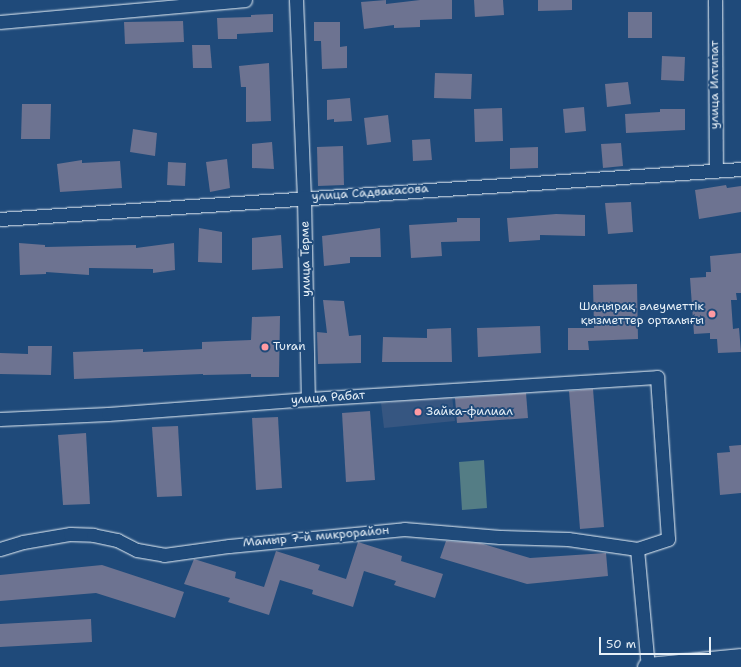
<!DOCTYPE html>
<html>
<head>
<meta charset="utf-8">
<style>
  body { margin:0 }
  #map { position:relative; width:741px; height:667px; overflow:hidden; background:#1f4a7a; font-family:"Shantell Sans",sans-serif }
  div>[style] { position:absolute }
  .built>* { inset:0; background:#365681 }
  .green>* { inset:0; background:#547d85 }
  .building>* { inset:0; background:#6d7391 }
  .roads { filter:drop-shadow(0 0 1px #e8f1f8) drop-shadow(0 0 1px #e8f1f8) }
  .street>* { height:13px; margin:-6.5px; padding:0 6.5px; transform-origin:6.5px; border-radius:6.5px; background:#1f4a7a }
  .secondary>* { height:18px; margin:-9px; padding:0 9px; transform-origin:9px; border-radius:9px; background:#1f4a7a }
  .dots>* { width:11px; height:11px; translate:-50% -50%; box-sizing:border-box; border:2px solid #1f4a7a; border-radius:50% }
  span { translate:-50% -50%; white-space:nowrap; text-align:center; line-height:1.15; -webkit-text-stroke:4px #1f4a7a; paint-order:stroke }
  .street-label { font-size:12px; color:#e8f1f8 }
  .poi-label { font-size:12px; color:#e8f1f8 }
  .right { translate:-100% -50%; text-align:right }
  .left { translate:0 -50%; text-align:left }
  .scale { position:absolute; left:599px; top:637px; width:112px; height:18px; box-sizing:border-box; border:2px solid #e8f1f8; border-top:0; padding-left:5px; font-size:12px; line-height:14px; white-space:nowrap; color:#e8f1f8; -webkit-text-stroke:3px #1f4a7a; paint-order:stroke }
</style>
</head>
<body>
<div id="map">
  <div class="built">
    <i style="clip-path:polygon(452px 396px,455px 421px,384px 428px,381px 403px)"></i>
  </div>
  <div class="green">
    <i style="clip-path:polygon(484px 460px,487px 508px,462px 510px,459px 462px)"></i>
  </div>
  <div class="building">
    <i style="clip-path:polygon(386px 0,386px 4px,420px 0,452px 0,452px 19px,420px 20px,420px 27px,394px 28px,394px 25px,364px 29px,361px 2px)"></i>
    <i style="clip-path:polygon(474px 0,503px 0,504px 15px,475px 17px)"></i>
    <i style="clip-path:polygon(538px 0,572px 0,572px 10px,538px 11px)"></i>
    <i style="clip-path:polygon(628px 12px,652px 12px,652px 38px,628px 38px)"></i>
    <i style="clip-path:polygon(273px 14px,273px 32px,237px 34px,237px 39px,218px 39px,217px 18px,251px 17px,251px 15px)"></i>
    <i style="clip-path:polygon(183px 21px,184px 42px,125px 44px,124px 22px)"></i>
    <i style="clip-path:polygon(314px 22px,340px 22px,340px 47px,347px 46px,347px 68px,322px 69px,321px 41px,314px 41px)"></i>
    <i style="clip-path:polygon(192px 45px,210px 45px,212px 68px,193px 68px)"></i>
    <i style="clip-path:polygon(662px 56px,685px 57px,684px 81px,661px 80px)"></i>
    <i style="clip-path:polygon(269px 63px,271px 121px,246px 122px,246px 87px,241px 87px,239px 66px)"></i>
    <i style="clip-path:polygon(435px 73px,472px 74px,471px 99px,434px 98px)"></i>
    <i style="clip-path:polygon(628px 82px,631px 104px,607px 107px,605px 84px)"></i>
    <i style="clip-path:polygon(350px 98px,352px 121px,334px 122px,334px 119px,327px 120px,327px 100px)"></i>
    <i style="clip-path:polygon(22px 104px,51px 104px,50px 139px,21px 139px)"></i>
    <i style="clip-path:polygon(584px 107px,586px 131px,565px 133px,563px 109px)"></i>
    <i style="clip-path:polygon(502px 108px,503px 141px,475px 142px,474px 109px)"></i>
    <i style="clip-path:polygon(660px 109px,685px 109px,685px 130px,626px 133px,625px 114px,660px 112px)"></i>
    <i style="clip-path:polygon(388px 115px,391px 142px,367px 145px,364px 118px)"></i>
    <i style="clip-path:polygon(133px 129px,157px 133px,155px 156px,130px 152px)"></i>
    <i style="clip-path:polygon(430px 139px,432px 160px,413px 161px,412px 140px)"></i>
    <i style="clip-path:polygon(272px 142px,274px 169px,252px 168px,252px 144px)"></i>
    <i style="clip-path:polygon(621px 143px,623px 166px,603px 168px,601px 144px)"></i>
    <i style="clip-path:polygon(343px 146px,344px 185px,318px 186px,317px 147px)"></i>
    <i style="clip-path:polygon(538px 147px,538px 168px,510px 169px,510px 148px)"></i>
    <i style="clip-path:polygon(227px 159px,230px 188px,210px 192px,206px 162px)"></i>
    <i style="clip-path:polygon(82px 160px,82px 163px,120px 161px,122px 188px,60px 192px,57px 164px)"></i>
    <i style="clip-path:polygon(168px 162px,186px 163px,185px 186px,167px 185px)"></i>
    <i style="clip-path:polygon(726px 185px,727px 188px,741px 186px,741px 212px,699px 219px,695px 190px)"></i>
    <i style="clip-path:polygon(631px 202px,633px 232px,608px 234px,605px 203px)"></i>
    <i style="clip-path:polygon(556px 214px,585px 215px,585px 236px,540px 235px,540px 240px,509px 242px,507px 218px)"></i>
    <i style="clip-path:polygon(457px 218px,480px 218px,480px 241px,441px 242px,442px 256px,411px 258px,409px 225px,457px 222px)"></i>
    <i style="clip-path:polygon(199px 228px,222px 232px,222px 263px,198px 262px)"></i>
    <i style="clip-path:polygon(380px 228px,381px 257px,350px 257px,350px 263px,324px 266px,322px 236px)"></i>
    <i style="clip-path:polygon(281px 235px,283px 268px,252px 270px,252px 238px)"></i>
    <i style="clip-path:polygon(19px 243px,45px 245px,45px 247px,136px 245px,136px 248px,174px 243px,175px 270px,153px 273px,153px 269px,89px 268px,89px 275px,46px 272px,46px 274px,20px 275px)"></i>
    <i style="clip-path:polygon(741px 253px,741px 293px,736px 293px,737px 300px,731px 300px,733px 329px,739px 328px,741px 352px,718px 353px,717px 339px,710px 339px,710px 333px,694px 334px,690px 278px,706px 277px,706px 272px,711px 272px,710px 256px)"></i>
    <i style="clip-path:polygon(637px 284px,638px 339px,588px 341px,589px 350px,568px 350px,568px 328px,594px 328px,593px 285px)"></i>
    <i style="clip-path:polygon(323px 300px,344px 301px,349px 336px,361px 335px,361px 363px,318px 364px,317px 332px,327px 333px)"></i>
    <i style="clip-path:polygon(280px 316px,279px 377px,251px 377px,251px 374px,203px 375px,203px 374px,74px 379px,73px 352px,143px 349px,143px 352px,202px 349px,202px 342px,251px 340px,252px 317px)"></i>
    <i style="clip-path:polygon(540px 326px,541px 353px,478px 357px,477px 328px)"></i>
    <i style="clip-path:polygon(451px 328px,452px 362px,382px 362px,383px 337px,427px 338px,427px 329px)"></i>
    <i style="clip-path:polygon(28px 346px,52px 346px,51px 375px,0 374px,0 353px,28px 354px)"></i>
    <i style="clip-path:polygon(593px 389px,604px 527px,580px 529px,569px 391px)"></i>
    <i style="clip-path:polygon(526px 393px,528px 418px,457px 423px,455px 398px)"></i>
    <i style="clip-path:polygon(370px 411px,375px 480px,346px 482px,342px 413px)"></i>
    <i style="clip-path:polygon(278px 417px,282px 488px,256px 490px,252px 418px)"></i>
    <i style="clip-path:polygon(178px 426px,182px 496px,157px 497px,152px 427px)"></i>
    <i style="clip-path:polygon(86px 433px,90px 504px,63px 505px,58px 435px)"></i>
    <i style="clip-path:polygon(741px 445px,741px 493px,720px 495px,717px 453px,730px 452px,729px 446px)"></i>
    <i style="clip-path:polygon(446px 541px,480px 543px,530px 558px,606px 553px,608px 576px,527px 584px,440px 558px)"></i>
    <i style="clip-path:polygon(358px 542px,402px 556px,401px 561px,443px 574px,435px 598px,394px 585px,396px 581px,364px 571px,353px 607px,312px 594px,313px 590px,280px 580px,269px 615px,228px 602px,230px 598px,184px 584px,194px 559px,236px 572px,235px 578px,264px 587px,276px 551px,320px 565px,318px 570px,346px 579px)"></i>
    <i style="clip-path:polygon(102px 565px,184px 592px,175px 618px,96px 593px,0 601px,0 575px)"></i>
    <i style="clip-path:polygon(91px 619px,92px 642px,0 647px,0 624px)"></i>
  </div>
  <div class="roads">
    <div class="street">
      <i style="left:296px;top:0;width:197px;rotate:87.7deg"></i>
      <i style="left:304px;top:197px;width:202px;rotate:88.9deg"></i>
      <i style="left:715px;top:0;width:171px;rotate:89.7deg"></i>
      <i style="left:0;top:22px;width:246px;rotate:-5.1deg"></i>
      <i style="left:0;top:219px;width:743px;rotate:-3.86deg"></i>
      <i style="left:0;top:419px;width:108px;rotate:-2.7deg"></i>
      <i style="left:108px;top:414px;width:201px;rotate:-4.3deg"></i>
      <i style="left:308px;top:399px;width:350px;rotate:-3.6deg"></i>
      <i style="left:657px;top:377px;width:162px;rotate:86.1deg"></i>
      <i style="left:668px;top:539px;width:33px;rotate:162deg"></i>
      <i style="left:637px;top:549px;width:119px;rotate:84.7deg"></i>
      <i style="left:0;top:549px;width:24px;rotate:-17deg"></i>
      <i style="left:23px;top:542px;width:48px;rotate:-9.7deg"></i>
      <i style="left:70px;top:534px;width:23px;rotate:2deg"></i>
      <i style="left:93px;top:535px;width:25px;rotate:12deg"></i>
      <i style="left:117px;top:540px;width:22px;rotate:27deg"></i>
      <i style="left:137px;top:550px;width:27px;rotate:10deg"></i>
      <i style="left:164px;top:555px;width:66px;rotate:-7.9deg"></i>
      <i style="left:229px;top:546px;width:176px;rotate:-5.5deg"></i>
      <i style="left:404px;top:529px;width:96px;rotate:4.8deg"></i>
      <i style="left:500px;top:537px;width:68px;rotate:1.7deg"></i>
      <i style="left:568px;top:539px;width:70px;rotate:8.2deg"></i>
    </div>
    <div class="secondary">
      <i style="left:647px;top:667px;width:94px;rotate:-5.5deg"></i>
    </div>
  </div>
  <div class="dots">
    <i style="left:712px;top:314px;background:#ff9aa2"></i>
    <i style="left:265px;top:347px;background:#ff9aa2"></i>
    <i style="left:418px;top:412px;background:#ff9aa2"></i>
  </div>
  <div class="street-label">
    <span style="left:715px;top:85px;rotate:-90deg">улица Илтипат</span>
    <span style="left:370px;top:193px;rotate:-4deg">улица Садвакасова</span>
    <span style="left:306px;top:259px;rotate:-91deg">улица Терме</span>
    <span style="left:328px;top:398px;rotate:-4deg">улица Рабат</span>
    <span style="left:316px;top:537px;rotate:-5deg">Мамыр 7-й микрорайон</span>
  </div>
  <div class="poi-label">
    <span class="right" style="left:704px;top:314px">Шаңырақ әлеуметтік<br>қызметтер орталығы</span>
    <span class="left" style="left:273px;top:347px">Turan</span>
    <span class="left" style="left:426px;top:412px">Зайка-филиал</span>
  </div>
  <div class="scale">50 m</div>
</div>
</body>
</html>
